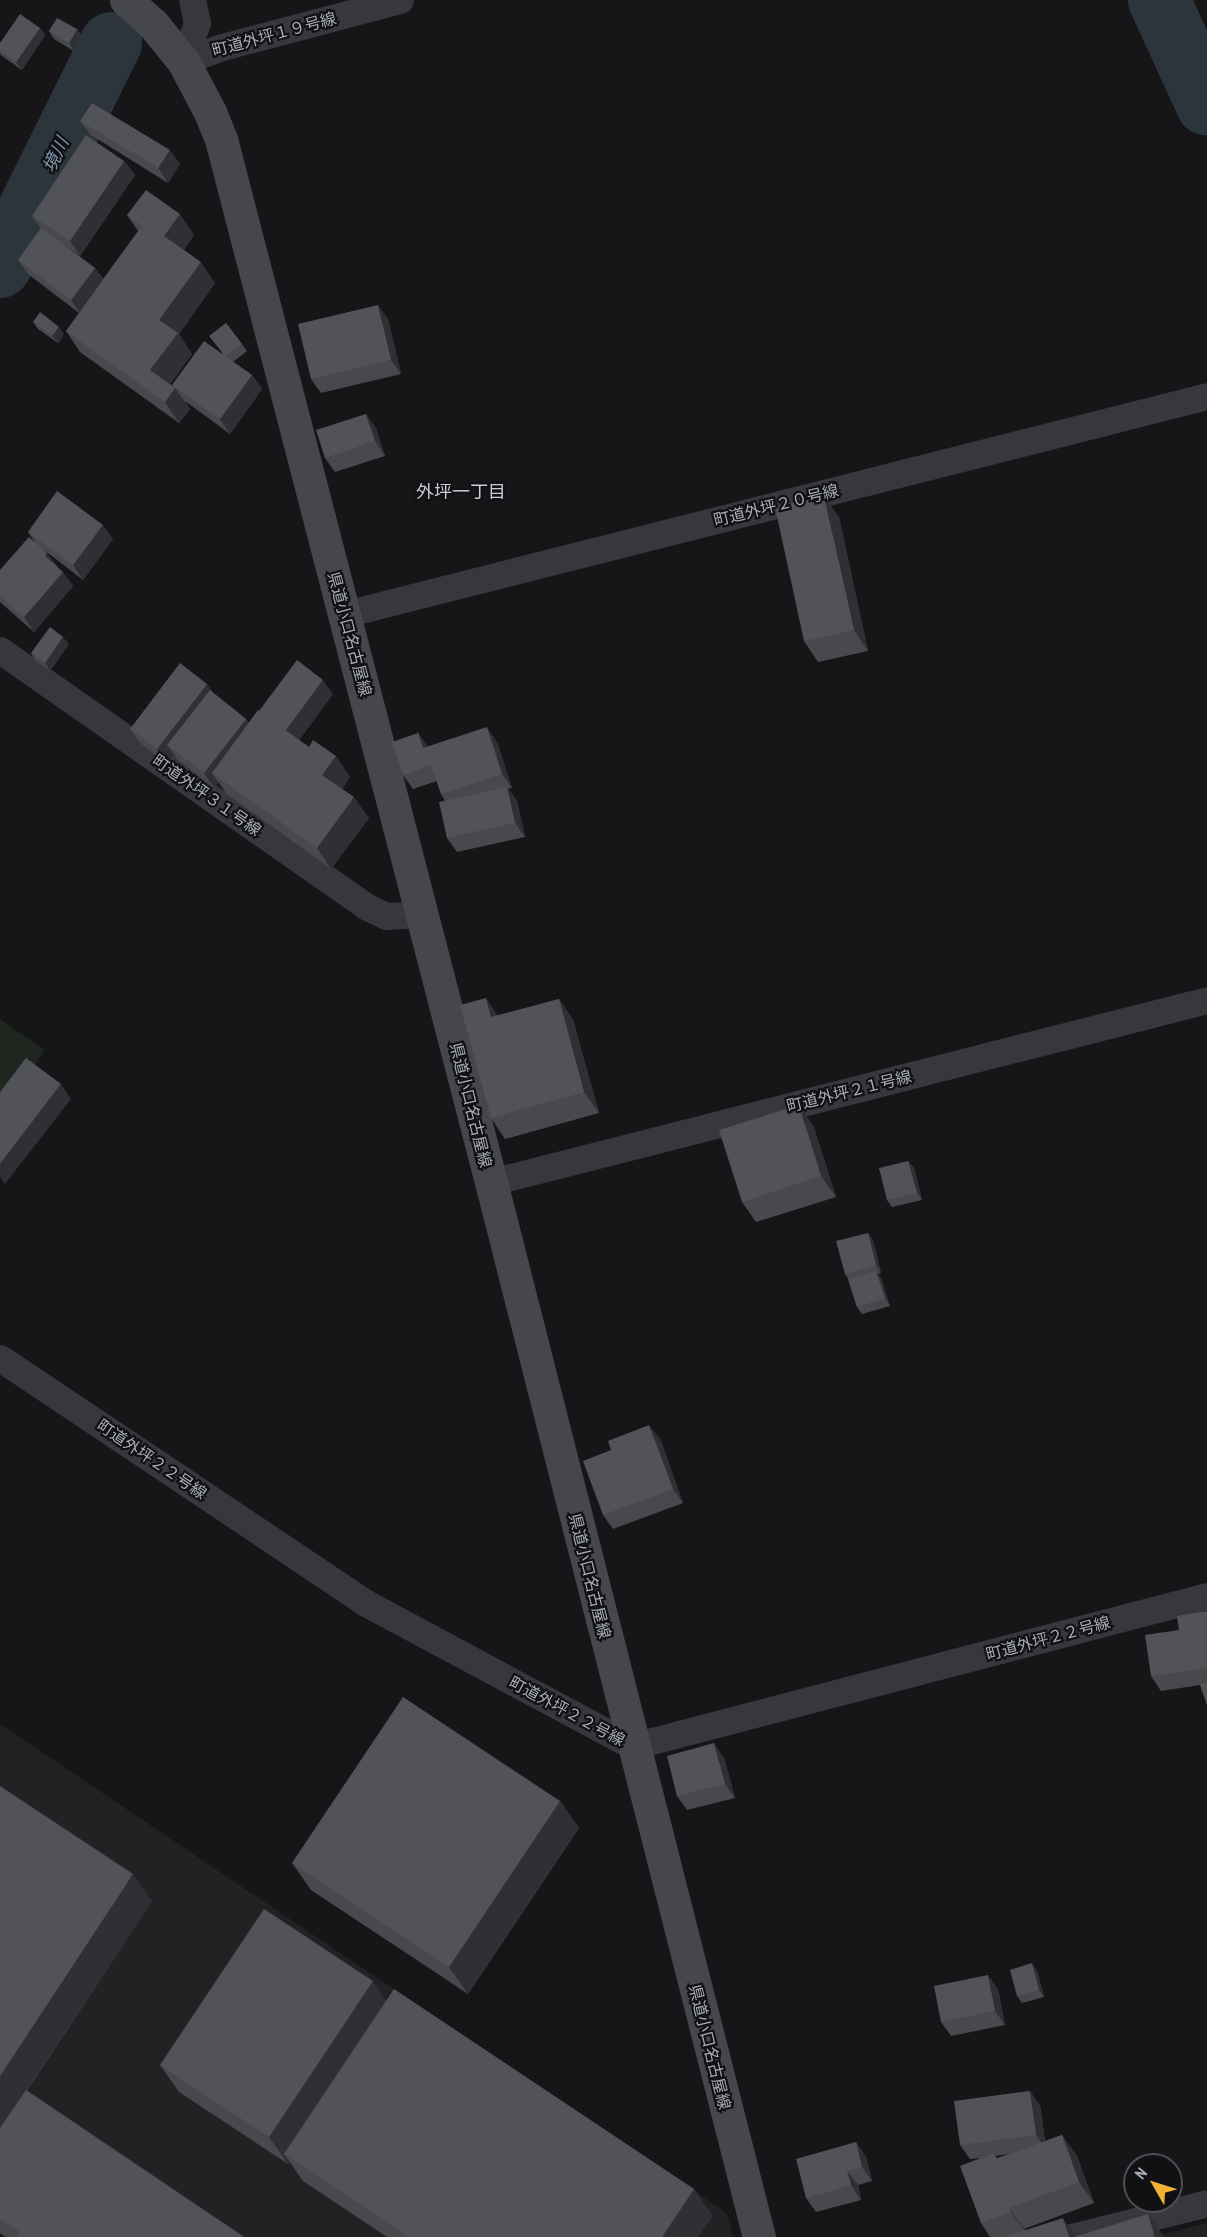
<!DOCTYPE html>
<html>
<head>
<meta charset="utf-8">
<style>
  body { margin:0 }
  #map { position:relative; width:1207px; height:2237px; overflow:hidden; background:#161618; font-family:"Archivo Narrow","Noto Sans JP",sans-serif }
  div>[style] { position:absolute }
  .built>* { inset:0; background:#222225 }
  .green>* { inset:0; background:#1e261f }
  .river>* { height:62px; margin:-31px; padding:0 31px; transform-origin:31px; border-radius:31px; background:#2c353c }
  .street>* { height:27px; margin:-13.5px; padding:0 13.5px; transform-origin:13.5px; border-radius:13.5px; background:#37383d }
  .secondary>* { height:33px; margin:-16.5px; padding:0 16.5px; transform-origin:16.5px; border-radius:16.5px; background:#45474d }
  .wall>* { inset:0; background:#47494d }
  .shaded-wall>* { inset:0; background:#2f3033 }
  .building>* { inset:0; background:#525359 }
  span { translate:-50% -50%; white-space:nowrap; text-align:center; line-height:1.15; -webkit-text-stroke:4.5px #111113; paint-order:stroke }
  .street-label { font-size:16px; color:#a8adb8 }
  .water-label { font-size:18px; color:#7f9bb3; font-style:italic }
  .neighbourhood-label { font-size:18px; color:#c9ccd4 }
  .north { position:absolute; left:1123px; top:2153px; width:60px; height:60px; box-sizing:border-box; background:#111113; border:2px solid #4d4f55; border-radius:50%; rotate:309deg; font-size:16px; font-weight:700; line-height:24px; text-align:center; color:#a8adb8 }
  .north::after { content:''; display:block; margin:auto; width:21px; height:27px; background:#f2b134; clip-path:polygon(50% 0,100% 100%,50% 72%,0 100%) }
</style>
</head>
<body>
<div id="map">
  <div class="built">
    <i style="clip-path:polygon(0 1724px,727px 2213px,733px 2237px,0 2237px)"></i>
    <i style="clip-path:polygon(1207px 2223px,1207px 2237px,1152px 2237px)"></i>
  </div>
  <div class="green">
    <i style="clip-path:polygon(0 1019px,45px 1050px,0 1117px)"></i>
  </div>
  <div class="river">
    <i style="left:1159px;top:0;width:115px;rotate:65.4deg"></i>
    <i style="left:0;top:267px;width:250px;rotate:-63.6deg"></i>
  </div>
  <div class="street">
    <i style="left:183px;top:61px;width:41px;rotate:-19.7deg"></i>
    <i style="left:222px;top:47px;width:184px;rotate:-14.8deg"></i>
    <i style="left:183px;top:61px;width:40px;rotate:-69.8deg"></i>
    <i style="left:197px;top:23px;width:24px;rotate:-102deg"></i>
    <i style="left:345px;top:614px;width:889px;rotate:-14.19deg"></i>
    <i style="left:0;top:650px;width:446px;rotate:35deg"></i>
    <i style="left:365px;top:906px;width:23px;rotate:25deg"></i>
    <i style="left:386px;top:916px;width:36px;rotate:-3deg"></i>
    <i style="left:491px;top:1182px;width:739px;rotate:-14.26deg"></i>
    <i style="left:0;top:1358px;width:438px;rotate:33.8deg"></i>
    <i style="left:364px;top:1602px;width:305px;rotate:28.2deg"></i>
    <i style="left:633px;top:1746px;width:593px;rotate:-14.65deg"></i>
    <i style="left:1071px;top:2237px;width:140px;rotate:-14deg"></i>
  </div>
  <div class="secondary">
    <i style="left:126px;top:0;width:36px;rotate:42deg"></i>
    <i style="left:153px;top:24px;width:48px;rotate:51deg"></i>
    <i style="left:183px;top:61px;width:58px;rotate:62.1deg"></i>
    <i style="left:210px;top:112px;width:29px;rotate:68deg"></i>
    <i style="left:221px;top:139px;width:1077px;rotate:75.49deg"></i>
    <i style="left:491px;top:1182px;width:1089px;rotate:75.75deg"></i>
  </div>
  <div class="wall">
    <i style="clip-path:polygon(40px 28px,45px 35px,22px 70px,2px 56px,0 54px,0 43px)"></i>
    <i style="clip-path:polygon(77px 29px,82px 36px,74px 51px,54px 39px,49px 31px)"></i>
    <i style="clip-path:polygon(80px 121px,180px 164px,168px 183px,91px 135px)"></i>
    <i style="clip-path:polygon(124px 161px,135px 175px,80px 256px,61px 243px,95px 268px,103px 279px,138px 231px,127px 215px,194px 235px,184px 250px,215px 283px,179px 334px,192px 354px,170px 384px,173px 386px,222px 354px,226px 323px,247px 351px,233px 362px,252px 375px,262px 389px,230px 434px,185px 401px,190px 409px,179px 423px,80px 352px,66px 331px,79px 313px,28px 274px,18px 260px,41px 228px,32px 216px)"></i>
    <i style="clip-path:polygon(388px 319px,401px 374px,321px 393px,311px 379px)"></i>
    <i style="clip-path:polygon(33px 322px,64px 334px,58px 343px,38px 329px)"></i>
    <i style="clip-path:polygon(376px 428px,385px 456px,335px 472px,325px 458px)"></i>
    <i style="clip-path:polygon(839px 517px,868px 651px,818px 662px,804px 641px)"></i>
    <i style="clip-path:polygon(28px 532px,113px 539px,83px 580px,44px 550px,73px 586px,34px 632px,0 602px,0 570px,36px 544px)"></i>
    <i style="clip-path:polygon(69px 644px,50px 671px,36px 661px,31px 653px)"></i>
    <i style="clip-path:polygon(207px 684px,213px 693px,246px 719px,249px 723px,259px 711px,333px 694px,299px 740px,350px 777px,342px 789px,369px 818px,331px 869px,227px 794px,218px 782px,214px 788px,177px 759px,174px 755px,167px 764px,140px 743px,130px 729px)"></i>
    <i style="clip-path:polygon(418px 733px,428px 747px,497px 742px,512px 788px,508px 789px,517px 801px,525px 837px,457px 852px,447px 838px,445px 801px,441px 794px,437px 781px,413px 789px,403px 775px)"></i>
    <i style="clip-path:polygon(559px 999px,573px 1020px,599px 1113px,505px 1139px,491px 1118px,498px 1016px)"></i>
    <i style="clip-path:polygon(813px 1125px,836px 1197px,756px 1222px,742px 1202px)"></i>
    <i style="clip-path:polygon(908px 1161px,914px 1168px,922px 1200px,892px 1207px,887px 1200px)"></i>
    <i style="clip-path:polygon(868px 1233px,873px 1240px,881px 1273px,878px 1274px,881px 1278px,890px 1306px,862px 1314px,857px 1307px,848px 1279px,845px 1274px)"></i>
    <i style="clip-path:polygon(660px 1439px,683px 1503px,613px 1529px,603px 1515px,611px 1450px)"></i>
    <i style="clip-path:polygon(1207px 1611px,1207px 1705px,1200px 1685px,1161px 1691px,1151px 1676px,1179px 1630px)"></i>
    <i style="clip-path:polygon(724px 1758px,735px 1798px,687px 1810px,677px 1796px)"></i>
    <i style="clip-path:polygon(0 1786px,152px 1901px,27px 2091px,244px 2237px,6px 2237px,0 2233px)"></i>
    <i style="clip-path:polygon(560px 1801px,579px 1828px,468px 1994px,311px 1890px,292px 1863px)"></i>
    <i style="clip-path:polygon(1037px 1971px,1044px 1997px,1022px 2003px,1017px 1996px)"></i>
    <i style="clip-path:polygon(998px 1989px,1005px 2025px,951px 2036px,941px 2022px)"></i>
    <i style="clip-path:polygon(386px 2001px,694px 2189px,712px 2216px,698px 2237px,387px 2237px,303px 2181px,289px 2161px,288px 2164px,179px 2092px,160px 2065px)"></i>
    <i style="clip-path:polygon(evenodd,1040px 2105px,1045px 2141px,1062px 2135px,1077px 2156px,1094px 2203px,1024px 2229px,1025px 2230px,1076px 2237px,1164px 2237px,990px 2237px,981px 2223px,982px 2158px,970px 2159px,960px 2145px,1040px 2105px,1009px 2154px,997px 2158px,995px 2156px,1009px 2154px)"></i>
    <i style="clip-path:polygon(856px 2142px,866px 2157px,872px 2181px,858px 2185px,861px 2200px,816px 2212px,806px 2198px)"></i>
  </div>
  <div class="shaded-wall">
    <i style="clip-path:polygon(40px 28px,45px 35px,22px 70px,16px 62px)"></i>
    <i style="clip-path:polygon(77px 29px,82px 36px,74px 51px,69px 43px)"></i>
    <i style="clip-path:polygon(170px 150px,180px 164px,168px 183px,158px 168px)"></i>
    <i style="clip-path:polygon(124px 161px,135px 175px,80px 256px,70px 241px)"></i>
    <i style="clip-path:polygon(180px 214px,194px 235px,179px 257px,164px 236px)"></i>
    <i style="clip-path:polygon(201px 262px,215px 283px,179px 334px,192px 354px,165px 391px,150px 370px,159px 320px)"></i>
    <i style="clip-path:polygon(95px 268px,105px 283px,81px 315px,71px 300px)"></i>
    <i style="clip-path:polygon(378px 305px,388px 319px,401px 374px,391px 360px)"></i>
    <i style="clip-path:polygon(59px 327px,64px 334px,58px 343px,52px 336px)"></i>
    <i style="clip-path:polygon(252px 375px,262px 389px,230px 434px,220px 419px)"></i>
    <i style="clip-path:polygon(175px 388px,190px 409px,179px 423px,165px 402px)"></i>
    <i style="clip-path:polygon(366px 414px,376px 428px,385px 456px,375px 441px)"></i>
    <i style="clip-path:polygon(824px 496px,839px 517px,868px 651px,854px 630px)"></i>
    <i style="clip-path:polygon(103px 525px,113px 539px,83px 580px,73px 565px)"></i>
    <i style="clip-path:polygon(47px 553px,57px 568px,45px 556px)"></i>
    <i style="clip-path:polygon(63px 572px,73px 586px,34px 632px,24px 617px)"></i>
    <i style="clip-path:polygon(63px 637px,69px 644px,50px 671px,45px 663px)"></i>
    <i style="clip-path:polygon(323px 680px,333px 694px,295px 745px,285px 730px)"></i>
    <i style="clip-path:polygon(207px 684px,217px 699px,167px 745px,174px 755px,167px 764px,157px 749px)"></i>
    <i style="clip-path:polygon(246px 719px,256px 734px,212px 773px,218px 782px,214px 788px,204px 773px)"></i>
    <i style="clip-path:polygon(487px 727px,497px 742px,512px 788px,502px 774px)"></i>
    <i style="clip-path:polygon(418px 733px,429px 748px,423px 748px)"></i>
    <i style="clip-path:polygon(336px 756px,350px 777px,337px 796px,322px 775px)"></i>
    <i style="clip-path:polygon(507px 787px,517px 801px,525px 837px,515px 823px)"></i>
    <i style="clip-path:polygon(354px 797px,369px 818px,331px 869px,317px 848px)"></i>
    <i style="clip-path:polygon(486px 998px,500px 1019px,491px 1017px)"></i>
    <i style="clip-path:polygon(559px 999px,573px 1020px,599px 1113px,584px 1092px)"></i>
    <i style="clip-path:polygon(61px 1084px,71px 1099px,5px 1184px,0 1177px,0 1164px)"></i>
    <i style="clip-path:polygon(799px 1105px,813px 1125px,836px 1197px,821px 1176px)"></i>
    <i style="clip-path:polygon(908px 1161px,914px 1168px,922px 1200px,917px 1193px)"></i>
    <i style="clip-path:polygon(868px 1233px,873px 1240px,881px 1273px,876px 1265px)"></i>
    <i style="clip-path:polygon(876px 1271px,881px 1278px,890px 1306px,885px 1298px)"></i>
    <i style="clip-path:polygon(649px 1425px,660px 1439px,683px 1503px,673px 1489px)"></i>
    <i style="clip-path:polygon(714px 1743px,724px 1758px,735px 1798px,725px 1784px)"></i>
    <i style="clip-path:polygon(560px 1801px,579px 1828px,468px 1994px,449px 1967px)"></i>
    <i style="clip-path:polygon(133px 1874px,152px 1901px,0 2131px,0 2076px)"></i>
    <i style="clip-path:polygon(1032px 1963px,1037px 1971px,1044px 1997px,1039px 1990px)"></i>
    <i style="clip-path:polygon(988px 1975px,998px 1989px,1005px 2025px,995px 2011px)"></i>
    <i style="clip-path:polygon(373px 1981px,391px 2008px,284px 2154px,289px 2161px,288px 2164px,269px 2137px)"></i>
    <i style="clip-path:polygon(1030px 2091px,1040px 2105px,1046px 2149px,1036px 2135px)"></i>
    <i style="clip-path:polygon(1062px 2135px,1077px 2156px,1094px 2203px,1079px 2182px)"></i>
    <i style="clip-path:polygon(856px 2142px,866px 2157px,872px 2181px,862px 2167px)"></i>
    <i style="clip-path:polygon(847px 2171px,858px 2185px,861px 2200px,851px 2185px)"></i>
    <i style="clip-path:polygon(694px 2189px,712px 2216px,698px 2237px,662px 2237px)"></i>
    <i style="clip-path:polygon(1009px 2208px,1024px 2229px,1026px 2233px,1011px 2212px)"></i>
    <i style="clip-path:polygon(1148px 2214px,1164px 2237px,1155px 2237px)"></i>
    <i style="clip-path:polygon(1063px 2218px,1076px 2237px,1069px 2237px)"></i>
  </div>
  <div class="building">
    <i style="clip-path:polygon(20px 14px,40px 28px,16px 62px,0 51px,0 43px)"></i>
    <i style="clip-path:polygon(57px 18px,77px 29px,69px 43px,49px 31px)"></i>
    <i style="clip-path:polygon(92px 103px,170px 150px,158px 168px,80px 121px)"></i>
    <i style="clip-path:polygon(86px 135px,124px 161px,70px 241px,32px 216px)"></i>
    <i style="clip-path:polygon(146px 190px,180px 214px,164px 236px,201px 262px,159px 320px,178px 333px,150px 370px,175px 388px,165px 402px,66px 331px,142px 226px,127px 215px)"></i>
    <i style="clip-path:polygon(41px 228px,95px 268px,71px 300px,18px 260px)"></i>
    <i style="clip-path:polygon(378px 305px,391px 360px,311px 379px,298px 324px)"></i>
    <i style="clip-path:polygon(40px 312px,59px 327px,52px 336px,33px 322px)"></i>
    <i style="clip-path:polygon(226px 323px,242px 344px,225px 356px,209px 336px)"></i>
    <i style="clip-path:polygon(204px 341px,252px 375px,220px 419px,172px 385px)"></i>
    <i style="clip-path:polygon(366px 414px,375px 441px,325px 458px,316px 430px)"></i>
    <i style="clip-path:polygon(57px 491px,103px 525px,73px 565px,28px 532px)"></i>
    <i style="clip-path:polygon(824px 496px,854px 630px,804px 641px,775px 507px)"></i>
    <i style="clip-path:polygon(29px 537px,47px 553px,45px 556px,63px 572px,24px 617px,0 596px,0 570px)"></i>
    <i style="clip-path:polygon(50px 627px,63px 637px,45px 663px,31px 653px)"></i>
    <i style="clip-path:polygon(297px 660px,323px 680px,286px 730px,259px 711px)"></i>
    <i style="clip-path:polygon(180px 663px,207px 684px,157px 749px,130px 729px)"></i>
    <i style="clip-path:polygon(210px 690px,246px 719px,204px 773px,167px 745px)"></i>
    <i style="clip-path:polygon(258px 710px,309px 747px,313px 740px,336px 756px,322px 775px,354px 797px,317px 848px,212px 773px)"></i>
    <i style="clip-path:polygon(487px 727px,502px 774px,441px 794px,431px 765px,403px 775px,392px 742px,418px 733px,423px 748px)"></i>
    <i style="clip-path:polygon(507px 787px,515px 823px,447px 838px,439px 802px)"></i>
    <i style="clip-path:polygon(486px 998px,491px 1017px,559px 999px,584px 1092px,491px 1118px,460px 1005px)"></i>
    <i style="clip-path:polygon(26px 1058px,61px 1084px,0 1164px,0 1092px)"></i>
    <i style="clip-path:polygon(799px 1105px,821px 1176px,742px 1202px,719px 1130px)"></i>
    <i style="clip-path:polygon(908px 1161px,917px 1193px,887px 1200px,879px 1168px)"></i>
    <i style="clip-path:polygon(868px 1233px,876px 1265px,845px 1274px,836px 1241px)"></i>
    <i style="clip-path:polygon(876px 1271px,885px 1298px,857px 1307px,848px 1279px)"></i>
    <i style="clip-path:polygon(649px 1425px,673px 1489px,603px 1515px,583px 1461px,611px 1450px,608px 1441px)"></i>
    <i style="clip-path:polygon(1207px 1611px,1207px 1668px,1151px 1676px,1145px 1635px,1179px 1630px,1177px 1616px)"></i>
    <i style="clip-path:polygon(1207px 1682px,1207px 1705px,1200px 1684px)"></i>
    <i style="clip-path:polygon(403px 1697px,560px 1801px,449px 1967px,292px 1863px)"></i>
    <i style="clip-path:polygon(714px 1743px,725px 1784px,677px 1796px,667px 1756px)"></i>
    <i style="clip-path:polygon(0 1786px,133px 1874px,0 2076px)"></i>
    <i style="clip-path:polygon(264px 1909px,373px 1981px,269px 2137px,160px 2065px)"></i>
    <i style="clip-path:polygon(1032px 1963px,1039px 1990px,1017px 1996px,1010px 1970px)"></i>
    <i style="clip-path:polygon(988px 1975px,995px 2011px,941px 2022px,934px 1986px)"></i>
    <i style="clip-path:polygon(394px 1989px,694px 2189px,662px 2237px,409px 2237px,284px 2154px)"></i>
    <i style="clip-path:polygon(26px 2090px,244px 2237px,17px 2237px,20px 2232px,0 2219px,0 2128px)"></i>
    <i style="clip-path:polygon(1030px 2091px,1036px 2135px,960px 2145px,954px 2101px)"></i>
    <i style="clip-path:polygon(1062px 2135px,1079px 2182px,1009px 2208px,1011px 2212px,981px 2223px,960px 2166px,994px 2153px,996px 2159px)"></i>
    <i style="clip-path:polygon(856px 2142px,862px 2167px,847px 2171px,851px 2185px,806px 2198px,796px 2159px)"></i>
    <i style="clip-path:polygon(1148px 2214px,1155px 2237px,1074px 2237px)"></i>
    <i style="clip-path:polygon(1063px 2218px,1069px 2237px,1004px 2237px)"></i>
  </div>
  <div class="street-label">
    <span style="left:274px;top:34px;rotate:-15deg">町道外坪１９号線</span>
    <span style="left:776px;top:505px;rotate:-14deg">町道外坪２０号線</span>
    <span style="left:350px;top:634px;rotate:75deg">県道小口名古屋線</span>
    <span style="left:207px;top:795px;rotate:35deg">町道外坪３１号線</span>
    <span style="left:849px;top:1091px;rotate:-14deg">町道外坪２１号線</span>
    <span style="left:471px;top:1105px;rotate:76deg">県道小口名古屋線</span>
    <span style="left:152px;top:1459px;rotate:34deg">町道外坪２２号線</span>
    <span style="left:590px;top:1576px;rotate:76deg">県道小口名古屋線</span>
    <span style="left:1048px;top:1638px;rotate:-15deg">町道外坪２２号線</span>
    <span style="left:567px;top:1711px;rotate:28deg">町道外坪２２号線</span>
    <span style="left:710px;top:2047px;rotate:76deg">県道小口名古屋線</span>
  </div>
  <div class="water-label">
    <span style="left:56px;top:155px;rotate:-64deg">境川</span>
  </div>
  <div class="neighbourhood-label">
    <span style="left:461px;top:492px">外坪一丁目</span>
  </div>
  <div class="north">N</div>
</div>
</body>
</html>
